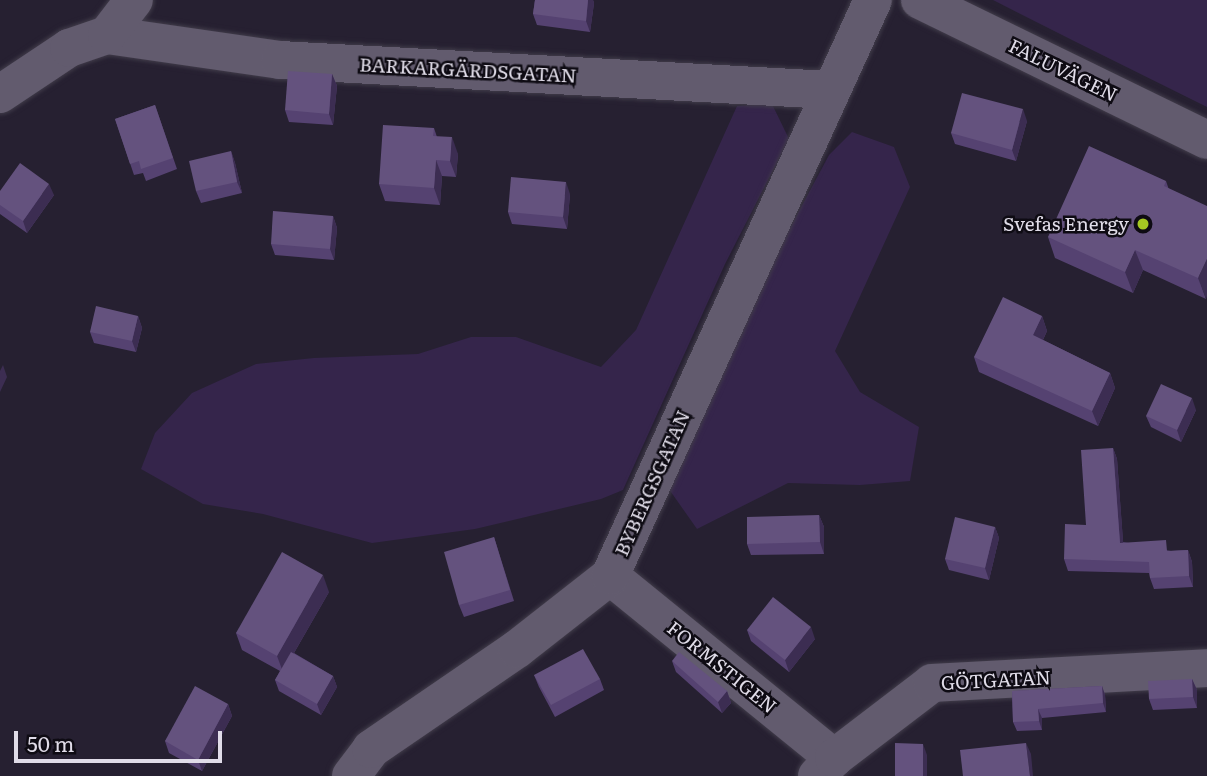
<!DOCTYPE html>
<html>
<head>
<meta charset="utf-8">
<style>
  body { margin:0 }
  #map { position:relative; width:1207px; height:776px; overflow:hidden; background:#262031; font-family:Literata,serif }
  div>[style] { position:absolute }
  .green>* { inset:0; background:#35254b }
  .roads { filter:drop-shadow(0 0 2px #413c4a) drop-shadow(0 0 2px #413c4a) }
  .minor>* { height:38px; margin:-19px; padding:0 19px; transform-origin:19px; border-radius:19px; background:#625b6e }
  .wall>* { inset:0; background:#554271 }
  .shaded-wall>* { inset:0; background:#3c2d52 }
  .building>* { inset:0; background:#64527e }
  .dots>* { width:19px; height:19px; translate:-50% -50%; box-sizing:border-box; border:4px solid #0e0b13; border-radius:50% }
  span { translate:-50% -50%; white-space:nowrap; text-align:center; line-height:1.15; -webkit-text-stroke:5px #0e0b13; paint-order:stroke }
  .street-label { font-size:19px; color:#e0dce8 }
  .poi-label { font-size:19px; color:#e0dce8 }
  .right { translate:-100% -50%; text-align:right }
  .scale { position:absolute; left:14px; top:731px; width:208px; height:32px; box-sizing:border-box; border:4px solid #e0dce8; border-top:0; padding-left:9px; font-size:21px; line-height:24px; white-space:nowrap; color:#e0dce8; -webkit-text-stroke:5px #0e0b13; paint-order:stroke }
</style>
</head>
<body>
<div id="map">
  <div class="green">
    <i style="clip-path:polygon(993px 0,1207px 0,1207px 107px,1074px 41px)"></i>
    <i style="clip-path:polygon(772px 104px,789px 139px,725px 264px,623px 490px,601px 499px,475px 529px,372px 543px,263px 514px,203px 504px,141px 469px,155px 433px,192px 393px,256px 364px,314px 358px,418px 354px,471px 337px,516px 337px,601px 367px,636px 330px,737px 106px)"></i>
    <i style="clip-path:polygon(852px 132px,894px 147px,910px 187px,835px 351px,860px 392px,919px 427px,910px 481px,860px 485px,788px 483px,697px 529px,666px 485px,784px 239px,829px 155px)"></i>
  </div>
  <div class="roads">
    <div class="minor">
      <i style="left:920px;top:0;width:319px;rotate:26deg"></i>
      <i style="left:107px;top:35px;width:175px;rotate:8.2deg"></i>
      <i style="left:280px;top:60px;width:551px;rotate:3.12deg"></i>
      <i style="left:0;top:94px;width:83px;rotate:-33.7deg"></i>
      <i style="left:69px;top:48px;width:40px;rotate:-18.9deg"></i>
      <i style="left:107px;top:35px;width:44px;rotate:-52.4deg"></i>
      <i style="left:610px;top:576px;width:289px;rotate:39.1deg"></i>
      <i style="left:351px;top:776px;width:34px;rotate:-53deg"></i>
      <i style="left:371px;top:749px;width:177px;rotate:-34.4deg"></i>
      <i style="left:517px;top:649px;width:118px;rotate:-38.1deg"></i>
      <i style="left:610px;top:576px;width:633px;rotate:-65.46deg"></i>
      <i style="left:817px;top:776px;width:25px;rotate:-47deg"></i>
      <i style="left:834px;top:758px;width:123px;rotate:-37.4deg"></i>
      <i style="left:932px;top:683px;width:275px;rotate:-3.1deg"></i>
    </div>
  </div>
  <div class="wall">
    <i style="clip-path:polygon(535px 0,593px 0,594px 3px,590px 32px,537px 25px,533px 14px)"></i>
    <i style="clip-path:polygon(332px 74px,337px 86px,333px 125px,289px 122px,285px 110px)"></i>
    <i style="clip-path:polygon(155px 105px,177px 169px,146px 181px,143px 173px,134px 175px,115px 119px)"></i>
    <i style="clip-path:polygon(1027px 121px,1016px 161px,955px 144px,951px 133px)"></i>
    <i style="clip-path:polygon(434px 128px,437px 137px,458px 154px,456px 177px,442px 176px,440px 205px,385px 201px,379px 184px)"></i>
    <i style="clip-path:polygon(231px 151px,235px 163px,242px 193px,201px 203px,196px 191px)"></i>
    <i style="clip-path:polygon(1166px 181px,1206px 299px,1143px 270px,1133px 293px,1055px 258px,1048px 237px)"></i>
    <i style="clip-path:polygon(0 191px,54px 195px,27px 233px,0 214px)"></i>
    <i style="clip-path:polygon(570px 194px,567px 229px,512px 224px,508px 212px)"></i>
    <i style="clip-path:polygon(333px 216px,337px 228px,334px 260px,275px 255px,271px 244px)"></i>
    <i style="clip-path:polygon(138px 316px,142px 328px,136px 352px,94px 343px,90px 332px)"></i>
    <i style="clip-path:polygon(1042px 316px,1047px 331px,1043px 340px,1110px 373px,1115px 388px,1098px 426px,979px 372px,974px 357px)"></i>
    <i style="clip-path:polygon(1196px 410px,1181px 442px,1151px 427px,1146px 416px)"></i>
    <i style="clip-path:polygon(1113px 448px,1117px 459px,1123px 542px,1171px 551px,1188px 550px,1192px 562px,1193px 587px,1154px 589px,1150px 578px,1149px 573px,1068px 571px,1064px 559px,1086px 525px)"></i>
    <i style="clip-path:polygon(819px 515px,824px 527px,824px 554px,751px 555px,747px 544px)"></i>
    <i style="clip-path:polygon(995px 527px,999px 538px,989px 580px,949px 570px,945px 559px)"></i>
    <i style="clip-path:polygon(494px 537px,514px 601px,464px 617px,459px 605px)"></i>
    <i style="clip-path:polygon(329px 592px,294px 653px,333px 676px,337px 687px,321px 715px,279px 691px,275px 680px,280px 671px,242px 650px,236px 633px)"></i>
    <i style="clip-path:polygon(747px 630px,815px 639px,789px 672px,751px 641px)"></i>
    <i style="clip-path:polygon(672px 661px,727px 691px,731px 703px,722px 713px,676px 672px)"></i>
    <i style="clip-path:polygon(534px 675px,600px 679px,604px 690px,555px 717px,539px 687px)"></i>
    <i style="clip-path:polygon(1192px 679px,1197px 690px,1197px 708px,1153px 710px,1149px 699px)"></i>
    <i style="clip-path:polygon(1102px 686px,1105px 695px,1106px 712px,1042px 718px,1042px 730px,1017px 731px,1013px 722px,1012px 691px)"></i>
    <i style="clip-path:polygon(228px 704px,232px 716px,202px 771px,169px 753px,165px 741px)"></i>
  </div>
  <div class="shaded-wall">
    <i style="clip-path:polygon(588px 0,593px 0,594px 3px,590px 32px,586px 21px)"></i>
    <i style="clip-path:polygon(332px 74px,337px 86px,333px 125px,329px 114px)"></i>
    <i style="clip-path:polygon(1023px 109px,1027px 121px,1016px 161px,1012px 150px)"></i>
    <i style="clip-path:polygon(452px 137px,458px 154px,456px 177px,450px 161px)"></i>
    <i style="clip-path:polygon(231px 151px,235px 163px,242px 193px,237px 182px)"></i>
    <i style="clip-path:polygon(436px 160px,442px 176px,440px 205px,434px 188px)"></i>
    <i style="clip-path:polygon(566px 182px,570px 194px,567px 229px,563px 217px)"></i>
    <i style="clip-path:polygon(49px 184px,54px 195px,27px 233px,23px 221px)"></i>
    <i style="clip-path:polygon(333px 216px,337px 228px,334px 260px,330px 249px)"></i>
    <i style="clip-path:polygon(1135px 250px,1143px 270px,1133px 293px,1125px 272px)"></i>
    <i style="clip-path:polygon(1207px 259px,1207px 296px,1206px 299px,1198px 278px)"></i>
    <i style="clip-path:polygon(138px 316px,142px 328px,136px 352px,132px 341px)"></i>
    <i style="clip-path:polygon(1042px 316px,1047px 331px,1038px 350px,1033px 335px)"></i>
    <i style="clip-path:polygon(3px 365px,7px 377px,0 392px,0 371px)"></i>
    <i style="clip-path:polygon(1110px 373px,1115px 388px,1098px 426px,1092px 411px)"></i>
    <i style="clip-path:polygon(1192px 398px,1196px 410px,1181px 442px,1177px 430px)"></i>
    <i style="clip-path:polygon(1113px 448px,1117px 459px,1124px 554px,1120px 543px)"></i>
    <i style="clip-path:polygon(819px 515px,824px 527px,824px 554px,820px 542px)"></i>
    <i style="clip-path:polygon(995px 527px,999px 538px,989px 580px,985px 568px)"></i>
    <i style="clip-path:polygon(1188px 550px,1192px 562px,1193px 587px,1189px 576px)"></i>
    <i style="clip-path:polygon(323px 575px,329px 592px,283px 672px,277px 656px)"></i>
    <i style="clip-path:polygon(811px 627px,815px 639px,789px 672px,785px 660px)"></i>
    <i style="clip-path:polygon(333px 676px,337px 687px,321px 715px,317px 704px)"></i>
    <i style="clip-path:polygon(1192px 679px,1197px 690px,1197px 708px,1193px 697px)"></i>
    <i style="clip-path:polygon(1102px 686px,1105px 695px,1106px 712px,1103px 703px)"></i>
    <i style="clip-path:polygon(727px 691px,731px 703px,722px 713px,718px 702px)"></i>
    <i style="clip-path:polygon(228px 704px,232px 716px,202px 771px,198px 760px)"></i>
    <i style="clip-path:polygon(1038px 709px,1042px 718px,1042px 730px,1039px 721px)"></i>
    <i style="clip-path:polygon(1026px 743px,1031px 754px,1033px 776px,1030px 776px)"></i>
    <i style="clip-path:polygon(923px 744px,927px 755px,927px 776px,923px 776px)"></i>
  </div>
  <div class="building">
    <i style="clip-path:polygon(535px 0,588px 0,586px 21px,533px 14px)"></i>
    <i style="clip-path:polygon(288px 71px,332px 74px,329px 114px,285px 110px)"></i>
    <i style="clip-path:polygon(962px 93px,1023px 109px,1012px 150px,951px 133px)"></i>
    <i style="clip-path:polygon(155px 105px,173px 158px,141px 169px,139px 161px,130px 164px,115px 119px)"></i>
    <i style="clip-path:polygon(383px 125px,434px 128px,433px 136px,452px 137px,450px 161px,436px 160px,434px 188px,379px 184px)"></i>
    <i style="clip-path:polygon(1089px 146px,1166px 181px,1164px 186px,1207px 206px,1207px 259px,1198px 278px,1135px 250px,1125px 272px,1048px 237px)"></i>
    <i style="clip-path:polygon(231px 151px,237px 182px,196px 191px,189px 161px)"></i>
    <i style="clip-path:polygon(20px 163px,49px 184px,23px 221px,0 205px,0 191px)"></i>
    <i style="clip-path:polygon(511px 177px,566px 182px,563px 217px,508px 212px)"></i>
    <i style="clip-path:polygon(273px 211px,333px 216px,330px 249px,271px 244px)"></i>
    <i style="clip-path:polygon(1003px 297px,1042px 316px,1033px 335px,1110px 373px,1092px 411px,974px 357px)"></i>
    <i style="clip-path:polygon(96px 306px,138px 316px,132px 341px,90px 332px)"></i>
    <i style="clip-path:polygon(1161px 384px,1192px 398px,1177px 430px,1146px 416px)"></i>
    <i style="clip-path:polygon(1113px 448px,1120px 543px,1166px 540px,1167px 551px,1188px 550px,1189px 576px,1150px 578px,1149px 562px,1064px 559px,1065px 524px,1086px 525px,1081px 450px)"></i>
    <i style="clip-path:polygon(819px 515px,820px 542px,747px 544px,747px 517px)"></i>
    <i style="clip-path:polygon(955px 517px,995px 527px,985px 568px,945px 559px)"></i>
    <i style="clip-path:polygon(494px 537px,510px 590px,459px 605px,444px 552px)"></i>
    <i style="clip-path:polygon(282px 552px,323px 575px,277px 656px,236px 633px)"></i>
    <i style="clip-path:polygon(773px 597px,811px 627px,785px 660px,747px 630px)"></i>
    <i style="clip-path:polygon(583px 649px,600px 679px,551px 705px,534px 675px)"></i>
    <i style="clip-path:polygon(291px 652px,333px 676px,317px 704px,275px 680px)"></i>
    <i style="clip-path:polygon(679px 652px,727px 691px,718px 702px,672px 661px)"></i>
    <i style="clip-path:polygon(1192px 679px,1193px 697px,1149px 699px,1148px 681px)"></i>
    <i style="clip-path:polygon(195px 686px,228px 704px,198px 760px,165px 741px)"></i>
    <i style="clip-path:polygon(1102px 686px,1103px 703px,1038px 709px,1039px 721px,1013px 722px,1012px 691px)"></i>
    <i style="clip-path:polygon(895px 743px,923px 744px,923px 776px,895px 776px)"></i>
    <i style="clip-path:polygon(1026px 743px,1030px 776px,963px 776px,960px 750px)"></i>
  </div>
  <div class="dots">
    <i style="left:1143px;top:224px;background:#a5c822"></i>
  </div>
  <div class="street-label">
    <span style="left:468px;top:70px;rotate:3deg">BARKARGÄRDSGATAN</span>
    <span style="left:1063px;top:70px;rotate:26deg">FALUVÄGEN</span>
    <span style="left:652px;top:483px;rotate:-66deg">BYBERGSGATAN</span>
    <span style="left:722px;top:667px;rotate:39deg">FORMSTIGEN</span>
    <span style="left:996px;top:680px;rotate:-3deg">GÖTGATAN</span>
  </div>
  <div class="poi-label">
    <span class="right" style="left:1129px;top:224px">Svefas Energy</span>
  </div>
  <div class="scale">50 m</div>
</div>
</body>
</html>
